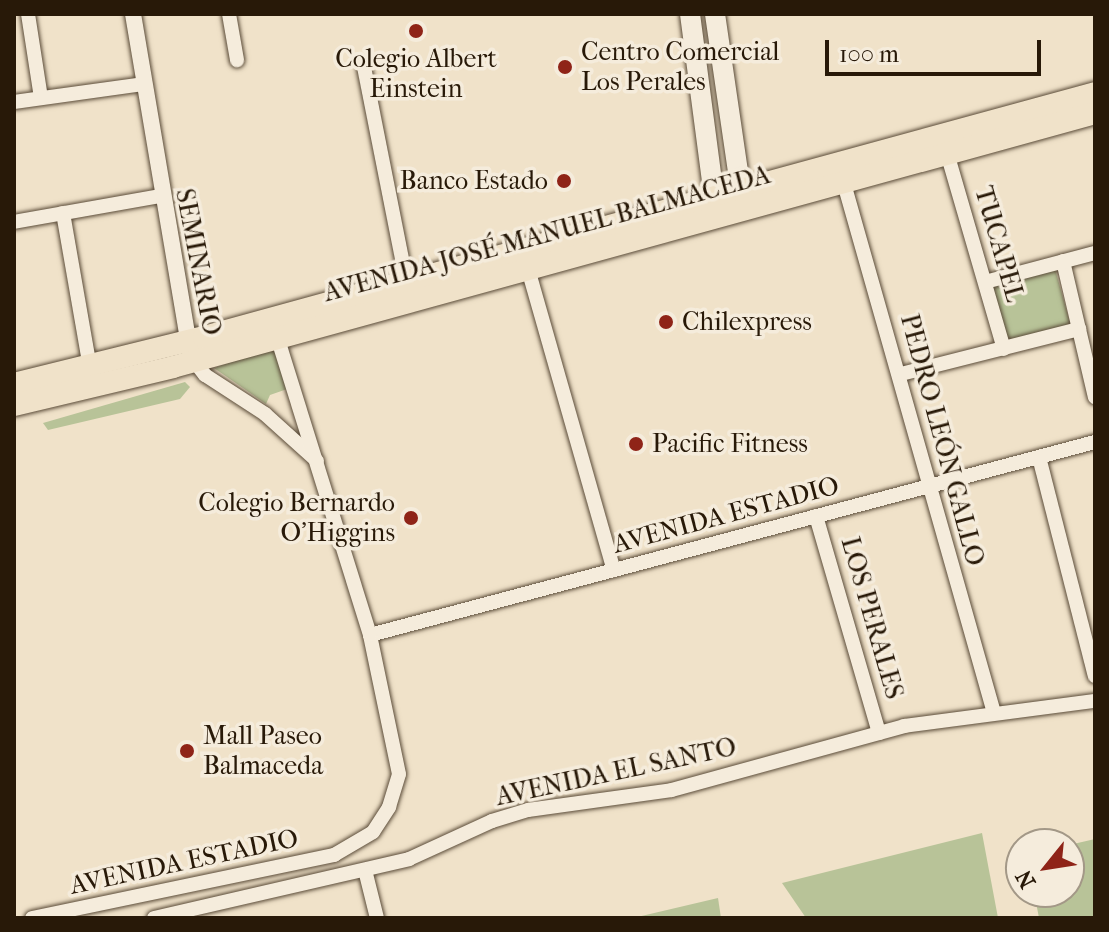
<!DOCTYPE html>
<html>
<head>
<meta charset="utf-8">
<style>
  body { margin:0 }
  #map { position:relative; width:1109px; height:932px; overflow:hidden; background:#f0e2c9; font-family:"IM FELL French Canon",serif }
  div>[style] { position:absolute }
  .green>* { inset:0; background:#b8c398 }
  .roads { filter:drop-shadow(0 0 2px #5a4b38) drop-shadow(0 0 2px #5a4b38) }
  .minor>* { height:14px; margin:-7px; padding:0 7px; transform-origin:7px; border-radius:7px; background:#f5ecdc }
  .tertiary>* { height:16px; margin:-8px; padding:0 8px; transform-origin:8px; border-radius:8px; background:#f5ecdc }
  .secondary>* { height:20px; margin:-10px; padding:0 10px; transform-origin:10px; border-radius:10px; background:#f5ecdc }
  .primary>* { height:22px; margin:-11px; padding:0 11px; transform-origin:11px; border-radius:11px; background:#f0e2c9 }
  .dots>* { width:22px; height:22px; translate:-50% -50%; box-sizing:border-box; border:4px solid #f5ecdc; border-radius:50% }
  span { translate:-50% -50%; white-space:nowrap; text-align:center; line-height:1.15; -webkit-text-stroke:7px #f5ecdc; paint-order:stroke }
  .poi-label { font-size:26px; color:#281908 }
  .left { translate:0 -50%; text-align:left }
  .right { translate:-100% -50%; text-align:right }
  .street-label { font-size:26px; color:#281908 }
  .frame { position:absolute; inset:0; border:16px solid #281908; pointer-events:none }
  .north { position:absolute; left:1005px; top:828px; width:80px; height:80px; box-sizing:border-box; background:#f5ecdc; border:2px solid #a39887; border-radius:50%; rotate:240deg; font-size:22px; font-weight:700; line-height:32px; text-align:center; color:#281908 }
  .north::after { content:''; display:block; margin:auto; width:28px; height:36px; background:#8f2418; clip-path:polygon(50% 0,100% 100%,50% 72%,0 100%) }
  .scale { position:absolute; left:825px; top:40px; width:216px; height:36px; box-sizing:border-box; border:4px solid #281908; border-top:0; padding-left:10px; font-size:24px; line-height:28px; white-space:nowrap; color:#281908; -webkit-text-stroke:6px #f5ecdc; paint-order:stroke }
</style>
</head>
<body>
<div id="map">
  <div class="green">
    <i style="clip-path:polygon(1055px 269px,1071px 326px,1004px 341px,992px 285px)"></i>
    <i style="clip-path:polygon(275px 347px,290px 388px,270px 395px,266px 404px,214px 368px)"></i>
    <i style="clip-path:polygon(185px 382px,190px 387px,180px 399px,48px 430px,43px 423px)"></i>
    <i style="clip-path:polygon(982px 833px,998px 918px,806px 918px,782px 883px)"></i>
    <i style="clip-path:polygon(1095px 839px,1095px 918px,1039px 918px,1034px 892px,1069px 892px,1069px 845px)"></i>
    <i style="clip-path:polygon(718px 898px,721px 918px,633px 918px)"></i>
  </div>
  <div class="roads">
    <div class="minor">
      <i style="left:28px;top:14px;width:85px;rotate:81.2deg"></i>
      <i style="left:229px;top:14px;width:47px;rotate:80.1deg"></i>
      <i style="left:364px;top:67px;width:217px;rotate:78.8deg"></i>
      <i style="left:14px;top:102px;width:130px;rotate:-7.9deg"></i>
      <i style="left:947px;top:153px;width:204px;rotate:73.8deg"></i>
      <i style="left:843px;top:180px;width:554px;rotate:74.18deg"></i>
      <i style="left:63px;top:213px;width:157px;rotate:80.1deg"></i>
      <i style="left:14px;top:222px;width:148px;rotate:-10.1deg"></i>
      <i style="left:1063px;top:261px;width:140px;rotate:76.8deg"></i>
      <i style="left:528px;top:269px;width:313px;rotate:74.1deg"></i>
      <i style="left:985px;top:282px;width:114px;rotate:-14.8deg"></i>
      <i style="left:194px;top:361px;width:18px;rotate:52deg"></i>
      <i style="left:205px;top:375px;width:72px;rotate:33deg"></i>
      <i style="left:265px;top:414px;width:70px;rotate:42.1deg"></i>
      <i style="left:901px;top:374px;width:184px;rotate:-14.2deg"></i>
      <i style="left:1039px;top:457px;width:226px;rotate:75.7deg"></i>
      <i style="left:816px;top:516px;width:226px;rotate:73.8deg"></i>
      <i style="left:370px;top:635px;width:750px;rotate:-14.91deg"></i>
      <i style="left:365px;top:870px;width:49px;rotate:76deg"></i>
      <i style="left:32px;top:918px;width:309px;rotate:-11.8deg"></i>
      <i style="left:334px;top:855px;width:45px;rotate:-30.5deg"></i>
      <i style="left:373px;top:832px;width:30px;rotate:-57deg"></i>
      <i style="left:389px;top:807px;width:34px;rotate:-73deg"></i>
      <i style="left:399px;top:774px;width:142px;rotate:-101.8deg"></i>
      <i style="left:370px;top:635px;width:312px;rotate:-107.3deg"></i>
      <i style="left:154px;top:918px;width:262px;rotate:-13deg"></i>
      <i style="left:409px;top:859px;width:91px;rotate:-24.6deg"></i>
      <i style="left:492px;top:821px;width:38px;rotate:-17deg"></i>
      <i style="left:528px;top:810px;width:145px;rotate:-7.9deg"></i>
      <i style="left:672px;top:790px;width:241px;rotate:-15.4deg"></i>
      <i style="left:904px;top:726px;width:193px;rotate:-7.5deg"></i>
    </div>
    <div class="tertiary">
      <i style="left:133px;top:14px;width:342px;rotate:80.4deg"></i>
    </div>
    <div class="secondary">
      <i style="left:690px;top:14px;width:200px;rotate:82.5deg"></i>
      <i style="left:715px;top:14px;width:193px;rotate:81.7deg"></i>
    </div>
    <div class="primary">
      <i style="left:14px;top:384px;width:196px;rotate:-13.9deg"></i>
      <i style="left:204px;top:337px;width:924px;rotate:-15.31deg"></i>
      <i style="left:14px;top:405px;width:163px;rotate:-13.4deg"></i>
      <i style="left:173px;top:367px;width:956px;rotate:-15.4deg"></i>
    </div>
  </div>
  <div class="dots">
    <i style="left:416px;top:31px;background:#8f2418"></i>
    <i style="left:565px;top:67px;background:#8f2418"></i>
    <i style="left:564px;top:181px;background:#8f2418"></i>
    <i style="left:666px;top:322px;background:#8f2418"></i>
    <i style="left:636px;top:444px;background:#8f2418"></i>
    <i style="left:411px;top:518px;background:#8f2418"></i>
    <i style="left:187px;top:751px;background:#8f2418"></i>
  </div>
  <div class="poi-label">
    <span class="left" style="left:581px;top:67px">Centro Comercial<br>Los Perales</span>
    <span style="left:416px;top:74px">Colegio Albert<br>Einstein</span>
    <span class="right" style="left:548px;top:181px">Banco Estado</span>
    <span class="left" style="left:682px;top:322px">Chilexpress</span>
    <span class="left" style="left:652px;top:444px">Pacific Fitness</span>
    <span class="right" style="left:395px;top:518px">Colegio Bernardo<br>O'Higgins</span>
    <span class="left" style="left:203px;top:751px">Mall Paseo<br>Balmaceda</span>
  </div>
  <div class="street-label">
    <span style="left:547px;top:234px;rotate:-15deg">AVENIDA JOSÉ MANUEL BALMACEDA</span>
    <span style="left:999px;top:244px;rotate:74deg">TUCAPEL</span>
    <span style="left:198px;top:262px;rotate:79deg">SEMINARIO</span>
    <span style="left:942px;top:440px;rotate:75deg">PEDRO LEÓN GALLO</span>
    <span style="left:726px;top:515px;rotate:-15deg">AVENIDA ESTADIO</span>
    <span style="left:872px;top:618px;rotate:74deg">LOS PERALES</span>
    <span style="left:616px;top:772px;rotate:-12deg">AVENIDA EL SANTO</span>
    <span style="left:184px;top:862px;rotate:-12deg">AVENIDA ESTADIO</span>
  </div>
  <div class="frame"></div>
  <div class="north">N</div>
  <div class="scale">100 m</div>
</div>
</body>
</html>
